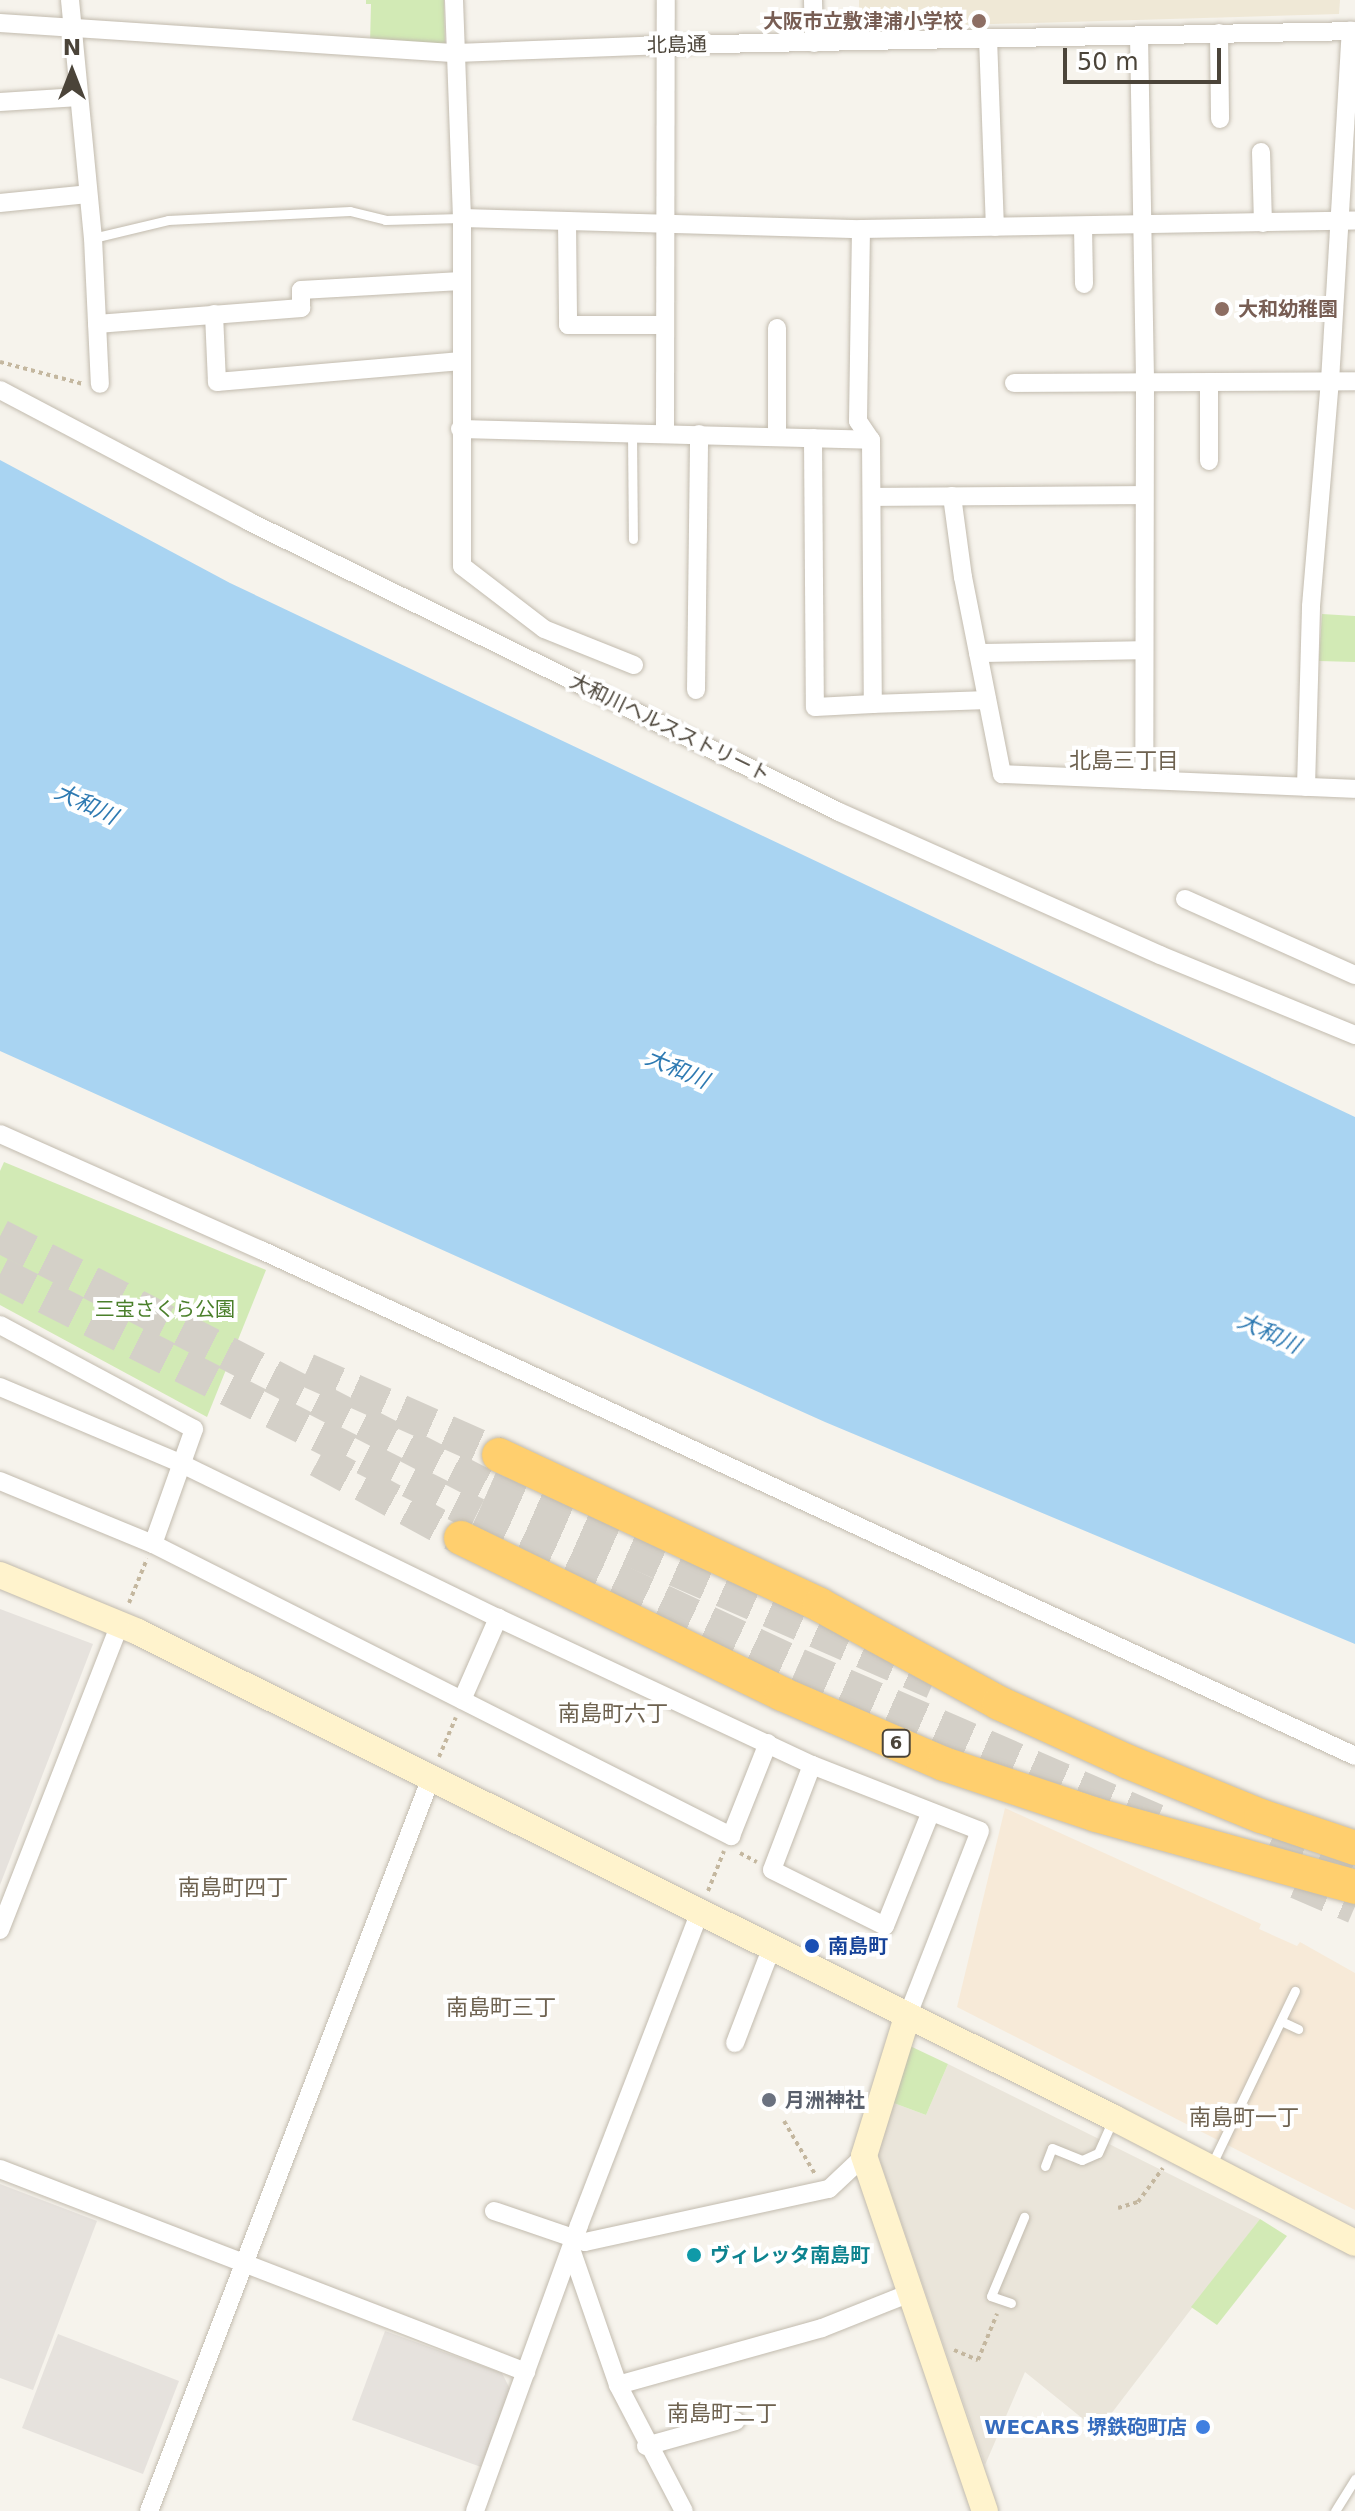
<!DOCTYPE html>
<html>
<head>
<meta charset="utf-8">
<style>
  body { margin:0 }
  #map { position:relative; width:1355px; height:2511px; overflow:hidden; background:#f6f3ec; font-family:"DejaVu Sans","Noto Sans JP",sans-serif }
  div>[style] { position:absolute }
  .residential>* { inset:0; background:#eae5da }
  .commercial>* { inset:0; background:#f7ead8 }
  .industrial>* { inset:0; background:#e6e2dd }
  .education>* { inset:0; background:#efe8d6 }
  .green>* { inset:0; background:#d2eab5 }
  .water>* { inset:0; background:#a9d4f2 }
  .highway-tunnel>* { height:34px; margin-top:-17px; transform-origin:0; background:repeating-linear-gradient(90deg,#d4d0c8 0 34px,transparent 0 51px) }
  .path>* { height:4px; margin-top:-2px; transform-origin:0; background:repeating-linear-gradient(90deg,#c4b79f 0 4px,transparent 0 8px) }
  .roads { filter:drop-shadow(0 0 2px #c2bbae) drop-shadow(0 0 2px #c2bbae) }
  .lane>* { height:9px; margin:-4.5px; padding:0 4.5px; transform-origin:4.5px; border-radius:4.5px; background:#fff }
  .street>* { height:18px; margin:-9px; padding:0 9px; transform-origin:9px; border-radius:9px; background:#fff }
  .secondary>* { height:26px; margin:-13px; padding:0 13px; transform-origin:13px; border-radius:13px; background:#fff3cd }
  .highway>* { height:34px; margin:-17px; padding:0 17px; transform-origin:17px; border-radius:17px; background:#ffcf6e }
  .dots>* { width:22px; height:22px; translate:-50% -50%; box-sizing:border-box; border:4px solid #fff; border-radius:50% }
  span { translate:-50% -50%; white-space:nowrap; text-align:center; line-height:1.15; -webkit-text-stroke:8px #fff; paint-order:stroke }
  .shield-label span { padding:2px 6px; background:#fff; border:2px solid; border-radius:6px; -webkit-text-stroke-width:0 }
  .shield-label { font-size:18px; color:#4b4439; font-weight:700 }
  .education-label { font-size:20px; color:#785e54; font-weight:700 }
  .right { translate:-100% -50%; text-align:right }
  .left { translate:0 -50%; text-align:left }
  .street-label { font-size:20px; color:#4b4439 }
  .park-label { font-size:20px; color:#4a7f2a }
  .transit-label { font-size:20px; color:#164399; font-weight:700 }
  .worship-label { font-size:20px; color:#5b616d; font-weight:700 }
  .culture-label { font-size:20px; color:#0d838f; font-weight:700 }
  .shop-label { font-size:20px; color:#366cbe; font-weight:700 }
  .neighbourhood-label { font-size:22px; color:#6e6250 }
  .water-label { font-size:22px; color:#2e7ab2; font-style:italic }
  .north { position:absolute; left:32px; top:32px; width:80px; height:80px; -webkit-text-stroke:6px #fff; paint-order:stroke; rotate:0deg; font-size:22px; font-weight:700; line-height:32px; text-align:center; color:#4b4439 }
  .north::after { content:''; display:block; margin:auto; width:28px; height:36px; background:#4b4439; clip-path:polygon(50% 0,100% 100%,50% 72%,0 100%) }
  .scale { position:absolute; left:1063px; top:48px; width:158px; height:36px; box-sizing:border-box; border:4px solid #4b4439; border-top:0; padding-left:10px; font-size:24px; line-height:28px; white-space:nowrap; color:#4b4439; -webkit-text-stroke:6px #fff; paint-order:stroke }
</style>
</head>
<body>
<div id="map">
  <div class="residential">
    <i style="clip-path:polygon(948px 2064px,1260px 2219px,1098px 2431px,1025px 2372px,985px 2465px,877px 2152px,891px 2102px,926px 2115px)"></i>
  </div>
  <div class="commercial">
    <i style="clip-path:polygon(1005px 1808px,1261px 1924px,1259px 1929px,1297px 1946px,1300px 1942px,1355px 1973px,1355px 2210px,957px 2007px)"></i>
  </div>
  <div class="industrial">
    <i style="clip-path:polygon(0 1609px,93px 1644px,0 1885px)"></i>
    <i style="clip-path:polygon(0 2184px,97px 2221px,33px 2390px,0 2378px)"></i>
    <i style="clip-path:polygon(385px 2331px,502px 2373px,510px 2389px,481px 2467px,352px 2420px)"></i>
    <i style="clip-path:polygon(58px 2334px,179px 2381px,143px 2474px,22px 2428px)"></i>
  </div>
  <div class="education">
    <i style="clip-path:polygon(859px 0,1340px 0,1339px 14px,859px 28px)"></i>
  </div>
  <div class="green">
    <i style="clip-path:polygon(366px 0,444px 0,445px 46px,370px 44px,371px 4px,366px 4px)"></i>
    <i style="clip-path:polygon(1322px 614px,1355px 616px,1355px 662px,1319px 661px)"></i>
    <i style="clip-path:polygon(4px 1162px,266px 1270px,207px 1417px,0 1305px,0 1171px)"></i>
    <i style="clip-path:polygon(910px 2046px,948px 2064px,926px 2115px,891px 2102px)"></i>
    <i style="clip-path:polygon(1260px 2219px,1287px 2236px,1217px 2325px,1191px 2307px)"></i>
  </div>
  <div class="water">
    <i style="clip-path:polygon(0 460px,230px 583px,1355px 1117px,1355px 1644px,825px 1422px,0 1051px)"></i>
  </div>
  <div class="highway-tunnel">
    <i style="left:0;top:1236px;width:550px;rotate:27.26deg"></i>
    <i style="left:489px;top:1488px;width:485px;rotate:23.6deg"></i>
    <i style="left:0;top:1274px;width:534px;rotate:26.8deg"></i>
    <i style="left:477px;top:1515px;width:354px;rotate:25deg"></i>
    <i style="left:798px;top:1665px;width:391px;rotate:23.5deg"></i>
    <i style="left:307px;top:1370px;width:210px;rotate:23.9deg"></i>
    <i style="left:318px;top:1460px;width:163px;rotate:28.6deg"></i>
    <i style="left:1274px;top:1834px;width:89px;rotate:24deg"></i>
    <i style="left:1297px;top:1882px;width:63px;rotate:23.3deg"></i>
  </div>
  <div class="path">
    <i style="left:0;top:362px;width:86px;rotate:14.8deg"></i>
    <i style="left:129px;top:1603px;width:48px;rotate:-67.8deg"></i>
    <i style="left:439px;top:1757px;width:43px;rotate:-67deg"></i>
    <i style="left:740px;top:1853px;width:19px;rotate:28deg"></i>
    <i style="left:708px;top:1891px;width:43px;rotate:-68.2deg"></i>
    <i style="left:784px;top:2121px;width:61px;rotate:59.7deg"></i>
    <i style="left:1118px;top:2208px;width:21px;rotate:-17deg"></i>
    <i style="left:1138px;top:2202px;width:42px;rotate:-53.7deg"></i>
    <i style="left:954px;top:2350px;width:26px;rotate:23deg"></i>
    <i style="left:978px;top:2360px;width:50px;rotate:-67.6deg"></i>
  </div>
  <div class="roads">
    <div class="lane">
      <i style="left:93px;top:238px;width:77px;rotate:-13.5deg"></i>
      <i style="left:168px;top:220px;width:182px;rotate:-2.8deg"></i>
      <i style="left:350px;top:211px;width:36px;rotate:14deg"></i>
      <i style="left:385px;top:220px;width:77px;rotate:-1.5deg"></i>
      <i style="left:632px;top:432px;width:107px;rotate:89.5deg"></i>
      <i style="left:1281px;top:2021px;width:19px;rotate:25deg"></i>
      <i style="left:1212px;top:2164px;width:192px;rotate:-64.4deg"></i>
      <i style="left:1045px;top:2166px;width:19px;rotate:-69deg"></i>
      <i style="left:1052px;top:2148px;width:32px;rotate:22deg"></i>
      <i style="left:1082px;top:2160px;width:17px;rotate:-24deg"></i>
      <i style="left:1098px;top:2153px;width:35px;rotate:-66deg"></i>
      <i style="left:1011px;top:2303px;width:21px;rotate:-161deg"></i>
      <i style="left:991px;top:2296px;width:86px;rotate:-67.3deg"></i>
      <i style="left:1335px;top:2511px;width:38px;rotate:-58deg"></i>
    </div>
    <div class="street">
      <i style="left:70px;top:0;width:239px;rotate:84.5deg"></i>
      <i style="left:93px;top:238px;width:146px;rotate:87.3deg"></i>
      <i style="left:454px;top:0;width:218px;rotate:87.9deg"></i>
      <i style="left:462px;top:218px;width:348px;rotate:90deg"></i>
      <i style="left:462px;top:566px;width:103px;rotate:37.5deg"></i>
      <i style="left:544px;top:629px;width:97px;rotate:21.8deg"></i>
      <i style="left:813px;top:0;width:43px;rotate:88.7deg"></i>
      <i style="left:0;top:23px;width:457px;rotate:3.8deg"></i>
      <i style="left:456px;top:53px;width:210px;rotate:-2.2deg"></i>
      <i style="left:666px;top:45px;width:689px;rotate:-1.16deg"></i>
      <i style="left:1219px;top:33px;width:86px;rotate:89.3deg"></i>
      <i style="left:1139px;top:35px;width:347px;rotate:89deg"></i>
      <i style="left:1145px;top:382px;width:398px;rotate:90.1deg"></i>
      <i style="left:988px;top:38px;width:189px;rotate:87.9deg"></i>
      <i style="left:0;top:102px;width:79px;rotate:-3.6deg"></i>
      <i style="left:1261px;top:152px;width:71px;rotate:88.4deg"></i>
      <i style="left:0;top:203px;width:88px;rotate:-5.8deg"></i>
      <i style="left:462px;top:218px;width:399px;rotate:1.6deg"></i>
      <i style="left:861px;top:229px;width:494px;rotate:-1deg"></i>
      <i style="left:567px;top:221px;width:104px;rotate:89.4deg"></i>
      <i style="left:568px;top:325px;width:97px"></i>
      <i style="left:1083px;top:226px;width:58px;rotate:89deg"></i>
      <i style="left:861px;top:229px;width:192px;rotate:90.9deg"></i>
      <i style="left:858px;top:421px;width:23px;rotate:56deg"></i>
      <i style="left:871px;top:440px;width:264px;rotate:89.6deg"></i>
      <i style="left:873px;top:704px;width:114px;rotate:-2deg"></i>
      <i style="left:214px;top:314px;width:68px;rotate:87.5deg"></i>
      <i style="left:217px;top:382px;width:245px;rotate:-4.9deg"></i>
      <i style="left:97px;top:324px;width:205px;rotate:-4.5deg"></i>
      <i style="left:301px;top:308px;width:18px;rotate:-90deg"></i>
      <i style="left:301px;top:290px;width:160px;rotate:-3.2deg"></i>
      <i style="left:777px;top:328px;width:109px;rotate:90deg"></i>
      <i style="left:1209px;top:382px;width:79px;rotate:90deg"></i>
      <i style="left:1014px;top:383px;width:341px;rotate:-0.3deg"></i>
      <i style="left:0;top:390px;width:280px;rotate:27.8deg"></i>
      <i style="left:248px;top:521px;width:659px;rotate:26.21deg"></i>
      <i style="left:839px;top:812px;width:351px;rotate:24deg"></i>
      <i style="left:1160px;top:955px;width:211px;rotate:22.3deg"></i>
      <i style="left:460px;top:429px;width:411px;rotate:1.5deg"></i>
      <i style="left:665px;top:432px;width:432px;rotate:-89.9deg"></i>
      <i style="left:813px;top:438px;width:269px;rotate:89.6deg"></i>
      <i style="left:815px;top:707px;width:58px;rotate:-3deg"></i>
      <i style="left:952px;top:496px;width:82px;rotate:82.3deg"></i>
      <i style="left:963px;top:577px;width:201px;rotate:78.8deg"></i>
      <i style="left:1002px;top:774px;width:353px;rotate:2.4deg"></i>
      <i style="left:872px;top:497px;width:272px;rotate:-0.4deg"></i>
      <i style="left:978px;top:653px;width:166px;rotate:-1deg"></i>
      <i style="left:696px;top:690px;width:256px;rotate:-89.3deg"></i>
      <i style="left:1306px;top:787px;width:181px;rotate:-88.4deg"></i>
      <i style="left:1311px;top:606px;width:226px;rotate:-85.2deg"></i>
      <i style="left:1330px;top:381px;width:351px;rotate:-86.6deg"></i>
      <i style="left:1185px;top:899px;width:186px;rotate:24.1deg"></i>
      <i style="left:0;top:1134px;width:286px;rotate:24deg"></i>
      <i style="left:261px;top:1250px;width:1205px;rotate:24.82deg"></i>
      <i style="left:0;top:1325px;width:220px;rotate:28.2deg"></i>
      <i style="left:194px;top:1429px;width:122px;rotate:109.6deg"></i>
      <i style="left:0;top:1387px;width:198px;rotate:22.9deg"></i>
      <i style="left:182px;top:1464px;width:352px;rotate:26deg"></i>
      <i style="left:498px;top:1618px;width:347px;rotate:25.1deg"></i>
      <i style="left:812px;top:1765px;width:180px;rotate:21.4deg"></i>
      <i style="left:980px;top:1831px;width:200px;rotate:111.4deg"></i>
      <i style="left:0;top:1481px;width:165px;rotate:22.4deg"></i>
      <i style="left:153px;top:1544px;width:648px;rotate:26.8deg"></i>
      <i style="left:731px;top:1836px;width:100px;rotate:-68.3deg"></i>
      <i style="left:462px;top:1700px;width:90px;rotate:-66.3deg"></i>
      <i style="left:812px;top:1765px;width:112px;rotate:110.9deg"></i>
      <i style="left:772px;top:1870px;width:126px;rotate:26.4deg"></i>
      <i style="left:885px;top:1926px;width:121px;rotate:-68.1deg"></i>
      <i style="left:0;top:1930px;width:329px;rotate:-68.6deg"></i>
      <i style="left:735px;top:2043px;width:101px;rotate:-69deg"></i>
      <i style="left:0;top:2169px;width:564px;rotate:21.1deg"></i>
      <i style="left:494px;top:2211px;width:96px;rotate:18.8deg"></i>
      <i style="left:585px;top:2242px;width:250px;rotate:-12.3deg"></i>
      <i style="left:829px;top:2189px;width:48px;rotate:-43.3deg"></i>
      <i style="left:571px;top:2249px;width:144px;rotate:70.9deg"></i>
      <i style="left:618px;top:2385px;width:142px;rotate:62.4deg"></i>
      <i style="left:618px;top:2385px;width:212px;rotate:-15.6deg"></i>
      <i style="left:822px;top:2328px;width:95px;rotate:-21.7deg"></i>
      <i style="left:646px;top:2446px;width:93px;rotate:-15.5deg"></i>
      <i style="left:149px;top:2511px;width:785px;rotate:-68.96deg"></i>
      <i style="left:475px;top:2511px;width:304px;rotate:-70deg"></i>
      <i style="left:579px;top:2225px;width:336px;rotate:-68.9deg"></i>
    </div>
    <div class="secondary">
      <i style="left:0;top:1575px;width:149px;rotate:22.4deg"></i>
      <i style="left:138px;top:1632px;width:1090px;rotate:26.47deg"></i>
      <i style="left:1114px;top:2118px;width:271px;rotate:27.4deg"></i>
      <i style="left:907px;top:2017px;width:145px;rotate:107.2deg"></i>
      <i style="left:864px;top:2156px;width:375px;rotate:71.2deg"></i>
    </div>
    <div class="highway">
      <i style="left:499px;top:1455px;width:354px;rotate:25deg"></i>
      <i style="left:820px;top:1605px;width:204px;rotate:28.7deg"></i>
      <i style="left:999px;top:1703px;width:140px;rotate:24.5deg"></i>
      <i style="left:1126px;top:1761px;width:146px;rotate:22.2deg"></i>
      <i style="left:1261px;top:1816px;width:99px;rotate:18.8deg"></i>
      <i style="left:461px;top:1538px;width:357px;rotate:25.9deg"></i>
      <i style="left:782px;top:1694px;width:176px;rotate:23.4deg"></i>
      <i style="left:944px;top:1764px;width:160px;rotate:18.5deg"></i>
      <i style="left:1096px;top:1815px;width:269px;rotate:15.5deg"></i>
    </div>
  </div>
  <div class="dots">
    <i style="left:979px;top:21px;background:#8d6e63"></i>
    <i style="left:1222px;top:309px;background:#8d6e63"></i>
    <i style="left:812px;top:1946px;background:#1a4fb4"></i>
    <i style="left:769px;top:2100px;background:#6b7280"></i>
    <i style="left:694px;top:2255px;background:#0f9aa8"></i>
    <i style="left:1203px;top:2427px;background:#3f7fe0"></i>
  </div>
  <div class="shield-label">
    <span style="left:896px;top:1743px">6</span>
  </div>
  <div class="education-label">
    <span class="right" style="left:963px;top:21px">大阪市立敷津浦小学校</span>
    <span class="left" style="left:1238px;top:309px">大和幼稚園</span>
  </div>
  <div class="street-label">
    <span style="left:677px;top:45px;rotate:-1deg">北島通</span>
    <span style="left:670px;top:728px;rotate:26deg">大和川ヘルスストリート</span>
  </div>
  <div class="park-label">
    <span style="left:165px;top:1309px">三宝さくら公園</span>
  </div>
  <div class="transit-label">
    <span class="left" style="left:828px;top:1946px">南島町</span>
  </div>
  <div class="worship-label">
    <span class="left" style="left:785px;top:2100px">月洲神社</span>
  </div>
  <div class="culture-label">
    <span class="left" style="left:710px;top:2255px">ヴィレッタ南島町</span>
  </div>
  <div class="shop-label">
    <span class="right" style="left:1187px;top:2427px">WECARS 堺鉄砲町店</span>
  </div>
  <div class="neighbourhood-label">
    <span style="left:1124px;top:761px">北島三丁目</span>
    <span style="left:613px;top:1714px">南島町六丁</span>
    <span style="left:233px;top:1888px">南島町四丁</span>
    <span style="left:501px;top:2008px">南島町三丁</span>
    <span style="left:1244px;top:2118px">南島町一丁</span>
    <span style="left:722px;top:2414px">南島町二丁</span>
  </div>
  <div class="water-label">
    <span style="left:86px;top:804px;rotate:25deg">大和川</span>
    <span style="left:677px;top:1069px;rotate:23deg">大和川</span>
    <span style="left:1269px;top:1333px;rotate:25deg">大和川</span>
  </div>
  <div class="north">N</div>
  <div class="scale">50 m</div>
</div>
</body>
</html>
